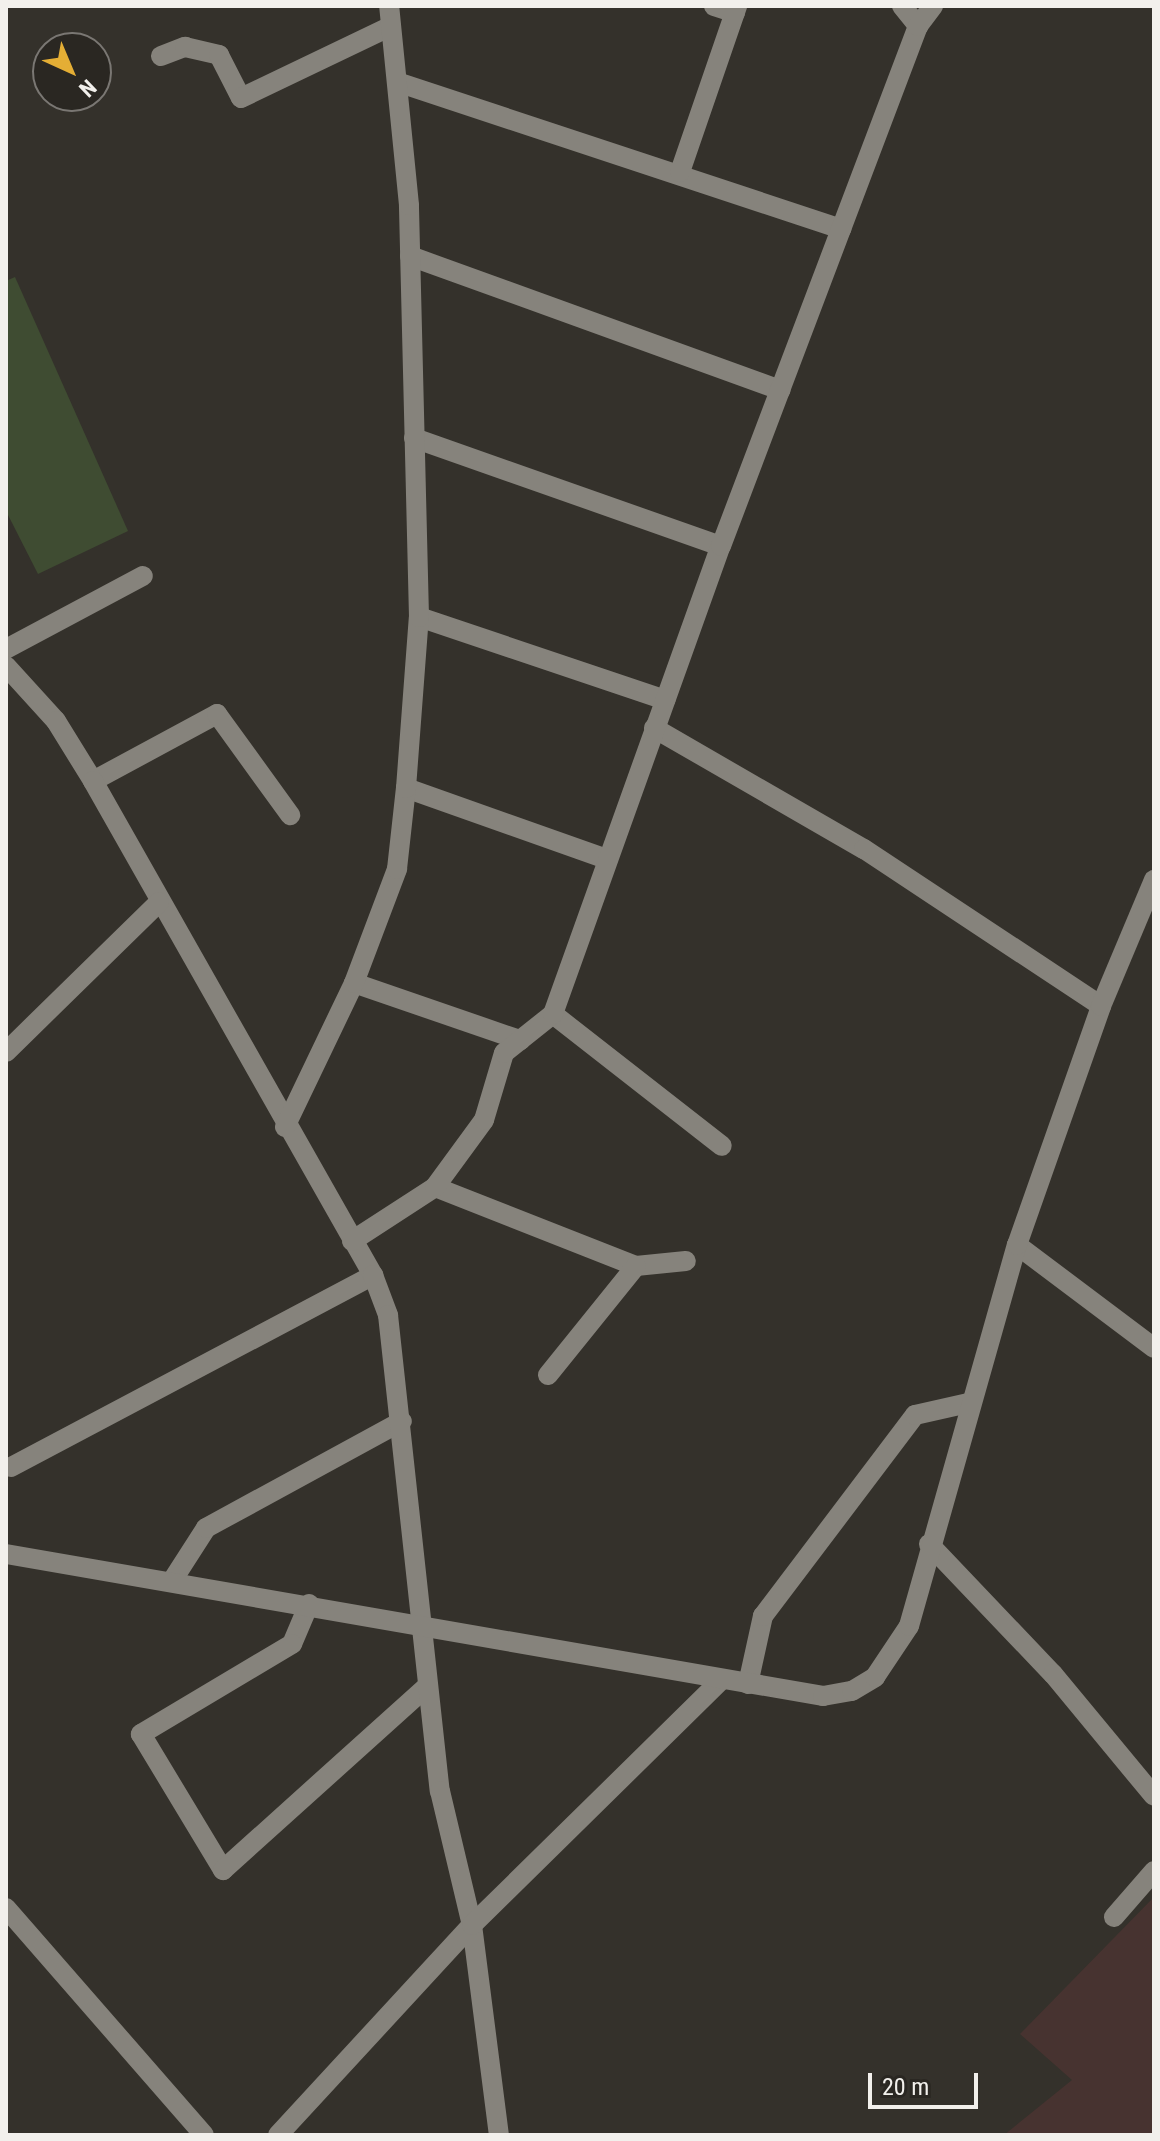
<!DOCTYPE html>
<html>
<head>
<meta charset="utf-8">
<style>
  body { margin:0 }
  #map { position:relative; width:1160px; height:2141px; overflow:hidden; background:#34312b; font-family:"Roboto Condensed",sans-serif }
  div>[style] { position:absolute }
  .education>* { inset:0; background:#473330 }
  .green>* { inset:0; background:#3f4c32 }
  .service>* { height:20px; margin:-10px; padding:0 10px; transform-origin:10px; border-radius:10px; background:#86837c }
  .minor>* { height:20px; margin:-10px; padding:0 10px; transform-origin:10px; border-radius:10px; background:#86837c }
  .tertiary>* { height:20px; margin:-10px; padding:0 10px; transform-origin:10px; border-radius:10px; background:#86837c }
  span { translate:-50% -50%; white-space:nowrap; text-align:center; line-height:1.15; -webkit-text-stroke:8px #2a2722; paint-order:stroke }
  .frame { position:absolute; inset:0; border:8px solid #f2f0ec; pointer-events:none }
  .north { position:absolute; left:32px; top:32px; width:80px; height:80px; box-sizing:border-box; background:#2a2722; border:2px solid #7a7773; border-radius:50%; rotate:136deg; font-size:22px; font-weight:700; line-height:32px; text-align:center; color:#f2f0ec }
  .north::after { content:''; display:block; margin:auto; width:28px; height:36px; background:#e4ae35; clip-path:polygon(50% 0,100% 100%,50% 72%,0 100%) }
  .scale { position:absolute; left:868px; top:2073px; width:110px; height:36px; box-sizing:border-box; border:4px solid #f2f0ec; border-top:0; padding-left:10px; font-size:24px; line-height:28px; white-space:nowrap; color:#f2f0ec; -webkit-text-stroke:6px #2a2722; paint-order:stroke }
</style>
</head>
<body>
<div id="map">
  <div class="education">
    <i style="clip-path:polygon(1154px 1897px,1154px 2135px,1004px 2135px,1072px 2080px,1020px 2034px)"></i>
  </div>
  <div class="green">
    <i style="clip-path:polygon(15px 277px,128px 531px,38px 574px,6px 511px,6px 281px)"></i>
  </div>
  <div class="service">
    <i style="left:714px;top:6px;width:22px;rotate:18deg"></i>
    <i style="left:410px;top:256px;width:394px;rotate:19.9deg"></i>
    <i style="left:414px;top:438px;width:325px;rotate:19.4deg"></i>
    <i style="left:93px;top:781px;width:141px;rotate:-28.4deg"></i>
    <i style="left:217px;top:714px;width:125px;rotate:54.1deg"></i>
    <i style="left:435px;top:1187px;width:216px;rotate:21.5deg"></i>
    <i style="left:636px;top:1266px;width:50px;rotate:-5.7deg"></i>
    <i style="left:548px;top:1375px;width:140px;rotate:-51.1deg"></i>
    <i style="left:11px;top:1467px;width:410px;rotate:-27.9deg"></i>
    <i style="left:172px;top:1581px;width:63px;rotate:-57.3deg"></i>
    <i style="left:206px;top:1528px;width:223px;rotate:-28.6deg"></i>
    <i style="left:309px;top:1604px;width:43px;rotate:113deg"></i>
    <i style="left:292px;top:1644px;width:176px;rotate:149.2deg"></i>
    <i style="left:141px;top:1734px;width:159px;rotate:58.9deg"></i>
    <i style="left:223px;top:1870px;width:273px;rotate:-42deg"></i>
  </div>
  <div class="minor">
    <i style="left:902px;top:6px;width:26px;rotate:51deg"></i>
    <i style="left:161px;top:56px;width:26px;rotate:-21deg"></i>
    <i style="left:185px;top:47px;width:35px;rotate:13deg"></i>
    <i style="left:219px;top:55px;width:48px;rotate:62.9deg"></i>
    <i style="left:241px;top:98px;width:166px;rotate:-25.6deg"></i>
    <i style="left:397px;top:82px;width:468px;rotate:18.3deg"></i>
    <i style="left:680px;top:172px;width:176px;rotate:-71deg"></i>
    <i style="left:419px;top:617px;width:260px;rotate:18.6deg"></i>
    <i style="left:6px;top:649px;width:155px;rotate:-28.1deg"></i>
    <i style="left:6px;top:666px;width:74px;rotate:47.7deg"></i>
    <i style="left:56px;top:721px;width:70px;rotate:58.3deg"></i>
    <i style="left:93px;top:781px;width:568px;rotate:60.46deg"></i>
    <i style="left:373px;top:1275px;width:43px;rotate:69.4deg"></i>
    <i style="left:388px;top:1315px;width:479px;rotate:83.8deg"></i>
    <i style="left:440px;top:1791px;width:138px;rotate:76.6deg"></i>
    <i style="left:472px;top:1925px;width:212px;rotate:82.7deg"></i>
    <i style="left:654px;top:728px;width:242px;rotate:30deg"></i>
    <i style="left:864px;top:849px;width:284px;rotate:33.5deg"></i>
    <i style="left:406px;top:788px;width:212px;rotate:19.5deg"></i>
    <i style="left:354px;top:983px;width:176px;rotate:19deg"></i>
    <i style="left:553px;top:1014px;width:214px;rotate:38deg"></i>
    <i style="left:6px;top:1052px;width:214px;rotate:-44.4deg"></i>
    <i style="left:285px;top:1127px;width:160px;rotate:-64.4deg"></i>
    <i style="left:354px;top:983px;width:122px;rotate:-69.3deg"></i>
    <i style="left:397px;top:869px;width:81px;rotate:-83.7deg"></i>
    <i style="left:406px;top:788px;width:171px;rotate:-85.7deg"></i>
    <i style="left:419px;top:617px;width:412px;rotate:-91.4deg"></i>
    <i style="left:409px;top:205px;width:200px;rotate:-95.7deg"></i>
    <i style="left:352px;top:1241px;width:99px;rotate:-33deg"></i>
    <i style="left:435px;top:1187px;width:83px;rotate:-53.8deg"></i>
    <i style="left:484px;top:1120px;width:70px;rotate:-73.4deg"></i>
    <i style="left:504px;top:1053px;width:63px;rotate:-38.5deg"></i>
    <i style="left:553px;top:1014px;width:497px;rotate:-70.3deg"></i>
    <i style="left:721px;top:546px;width:556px;rotate:-69.25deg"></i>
    <i style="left:918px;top:26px;width:25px;rotate:-53deg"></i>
    <i style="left:1017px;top:1245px;width:171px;rotate:36.9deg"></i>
    <i style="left:929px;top:1544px;width:180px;rotate:46.4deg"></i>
    <i style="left:1053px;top:1674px;width:158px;rotate:50.4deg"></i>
    <i style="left:748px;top:1684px;width:70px;rotate:-77.6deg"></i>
    <i style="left:763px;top:1616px;width:252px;rotate:-52.9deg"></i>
    <i style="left:915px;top:1415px;width:58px;rotate:-12.8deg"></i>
    <i style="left:6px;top:1908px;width:301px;rotate:48.9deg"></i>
    <i style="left:1114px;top:1917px;width:61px;rotate:-49deg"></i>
    <i style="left:278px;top:2135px;width:286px;rotate:-47.3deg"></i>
    <i style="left:472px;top:1925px;width:351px;rotate:-44.5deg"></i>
  </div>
  <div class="tertiary">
    <i style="left:6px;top:1554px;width:829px;rotate:9.86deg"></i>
    <i style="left:823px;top:1696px;width:29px;rotate:-10deg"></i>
    <i style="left:852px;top:1691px;width:27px;rotate:-31deg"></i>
    <i style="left:875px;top:1677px;width:61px;rotate:-56.3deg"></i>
    <i style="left:909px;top:1626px;width:396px;rotate:-74.2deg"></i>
    <i style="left:1017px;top:1245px;width:253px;rotate:-70.6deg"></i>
    <i style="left:1101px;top:1006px;width:137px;rotate:-67.2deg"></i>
  </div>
  <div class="frame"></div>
  <div class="north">N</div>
  <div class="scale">20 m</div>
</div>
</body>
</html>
